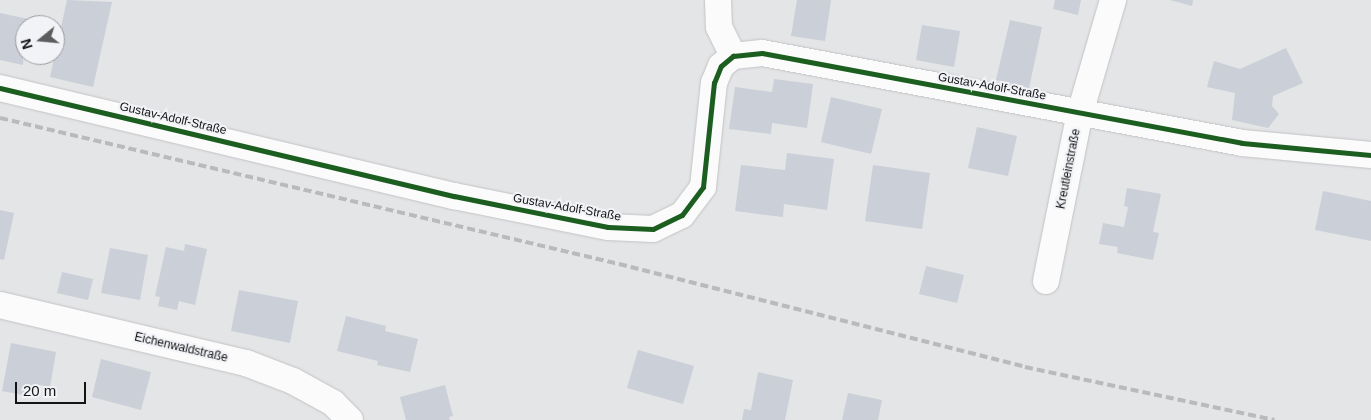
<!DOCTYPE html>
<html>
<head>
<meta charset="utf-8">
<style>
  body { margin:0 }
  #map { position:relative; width:1371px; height:420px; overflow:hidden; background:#e4e5e7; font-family:Arial,sans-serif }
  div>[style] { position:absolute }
  .building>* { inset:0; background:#cacfd8 }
  .roads { filter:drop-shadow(0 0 1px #c3c3c5) drop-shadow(0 0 1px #c3c3c5) }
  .street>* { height:26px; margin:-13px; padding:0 13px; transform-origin:13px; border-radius:13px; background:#fbfbfb }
  .rail>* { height:4px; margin-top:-2px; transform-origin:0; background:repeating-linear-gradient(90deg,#bababa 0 8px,transparent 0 12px) }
  .cycleway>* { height:5px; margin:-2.5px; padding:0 2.5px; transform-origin:2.5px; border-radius:2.5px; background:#1b5e20 }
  span { translate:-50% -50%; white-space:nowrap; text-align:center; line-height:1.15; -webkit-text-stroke:4px #f1f3f6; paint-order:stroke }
  .street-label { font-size:12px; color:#141415 }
  .north { position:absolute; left:15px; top:15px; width:50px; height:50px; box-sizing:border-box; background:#f1f3f6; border:1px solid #999a9c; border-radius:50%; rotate:253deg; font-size:14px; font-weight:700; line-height:20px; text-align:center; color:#141415 }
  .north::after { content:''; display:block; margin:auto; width:18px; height:22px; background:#5d5d5e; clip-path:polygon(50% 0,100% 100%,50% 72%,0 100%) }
  .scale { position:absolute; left:15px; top:382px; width:71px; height:22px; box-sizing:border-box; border:2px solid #141415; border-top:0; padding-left:6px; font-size:15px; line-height:18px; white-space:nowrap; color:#141415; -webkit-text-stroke:4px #f1f3f6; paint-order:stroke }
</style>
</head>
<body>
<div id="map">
  <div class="building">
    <i style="clip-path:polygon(67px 0,112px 2px,93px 87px,50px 77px)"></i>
    <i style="clip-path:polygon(797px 0,831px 0,825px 41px,791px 36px)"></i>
    <i style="clip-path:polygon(1055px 0,1081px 0,1078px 15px,1053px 9px)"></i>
    <i style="clip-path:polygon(1170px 0,1193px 0,1192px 6px)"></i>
    <i style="clip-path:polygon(0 13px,33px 20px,32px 25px,25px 25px,23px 65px,0 60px)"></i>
    <i style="clip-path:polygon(1010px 20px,1042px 27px,1029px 88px,996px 80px)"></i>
    <i style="clip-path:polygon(922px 25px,960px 31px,954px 67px,916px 60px)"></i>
    <i style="clip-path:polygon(1286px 48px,1303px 83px,1273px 96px,1272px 106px,1279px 114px,1268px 128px,1232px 120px,1235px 93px,1207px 87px,1214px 61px,1240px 69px)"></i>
    <i style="clip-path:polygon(774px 79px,813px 84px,807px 128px,772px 123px,771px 134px,729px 129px,735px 87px,772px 92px)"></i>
    <i style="clip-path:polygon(831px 97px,882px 109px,871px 154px,821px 142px)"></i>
    <i style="clip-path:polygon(977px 127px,1017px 136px,1008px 176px,968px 168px)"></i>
    <i style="clip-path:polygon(787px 153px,834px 159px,827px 210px,784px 204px,783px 217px,735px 211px,741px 165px,785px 170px)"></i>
    <i style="clip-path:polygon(873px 165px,930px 173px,922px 229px,865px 221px)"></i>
    <i style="clip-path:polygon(1127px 188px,1161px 194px,1153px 232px,1159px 233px,1153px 260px,1117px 253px,1118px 247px,1099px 244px,1103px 223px,1124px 227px,1128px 207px,1124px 206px)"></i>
    <i style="clip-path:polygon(1323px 191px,1371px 201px,1371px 241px,1315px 230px)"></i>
    <i style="clip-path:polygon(0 210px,14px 213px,4px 260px,0 259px)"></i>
    <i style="clip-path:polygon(185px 244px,207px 249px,195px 305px,179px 301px,177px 310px,158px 306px,160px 297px,155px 296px,166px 247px,184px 251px)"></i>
    <i style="clip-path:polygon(110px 248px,148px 255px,140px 300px,101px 293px)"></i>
    <i style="clip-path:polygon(926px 266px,964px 275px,957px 303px,919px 294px)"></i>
    <i style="clip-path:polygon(62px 272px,93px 279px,88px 300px,57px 293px)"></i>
    <i style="clip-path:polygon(239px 290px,298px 301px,290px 343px,231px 331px)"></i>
    <i style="clip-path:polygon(346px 316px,386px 326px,385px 331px,418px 339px,410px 372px,377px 365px,378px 361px,337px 351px)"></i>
    <i style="clip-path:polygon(11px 343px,56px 352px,50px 387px,35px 384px,33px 397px,2px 391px)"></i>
    <i style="clip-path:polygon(638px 350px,694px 366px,683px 404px,627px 388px)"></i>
    <i style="clip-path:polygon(101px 359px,151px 372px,141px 410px,92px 397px)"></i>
    <i style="clip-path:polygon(758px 372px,793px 380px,785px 420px,742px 420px,744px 409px,751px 410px)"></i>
    <i style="clip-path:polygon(445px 385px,453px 416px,449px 417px,450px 420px,406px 420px,400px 397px)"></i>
    <i style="clip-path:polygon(848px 393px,882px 400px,878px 420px,842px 420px)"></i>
  </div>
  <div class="roads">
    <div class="street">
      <i style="left:718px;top:0;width:27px;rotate:88deg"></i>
      <i style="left:719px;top:27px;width:32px;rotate:64deg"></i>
      <i style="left:0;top:88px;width:467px;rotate:13.4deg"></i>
      <i style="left:454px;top:196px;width:157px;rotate:11.4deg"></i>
      <i style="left:608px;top:227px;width:45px;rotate:2.5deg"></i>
      <i style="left:653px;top:229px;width:32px;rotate:-26deg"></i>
      <i style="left:682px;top:215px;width:35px;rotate:-53deg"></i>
      <i style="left:703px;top:187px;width:105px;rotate:-84deg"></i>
      <i style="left:714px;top:83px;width:18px;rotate:-68deg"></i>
      <i style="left:721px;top:66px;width:16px;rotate:-40deg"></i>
      <i style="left:733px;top:56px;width:29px;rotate:-6deg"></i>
      <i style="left:762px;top:53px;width:488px;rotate:10.6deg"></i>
      <i style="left:1242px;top:143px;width:130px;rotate:5.3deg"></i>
      <i style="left:1046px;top:281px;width:171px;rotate:-78.6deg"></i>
      <i style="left:1080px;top:113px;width:118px;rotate:-73.7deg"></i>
      <i style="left:0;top:305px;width:253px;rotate:13.3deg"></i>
      <i style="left:246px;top:363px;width:50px;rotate:21deg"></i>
      <i style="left:293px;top:381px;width:46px;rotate:28.8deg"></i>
      <i style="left:333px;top:403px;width:24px;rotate:45deg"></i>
    </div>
  </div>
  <div class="rail">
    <i style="left:0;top:118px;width:636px;rotate:13.27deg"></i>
    <i style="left:619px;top:264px;width:419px;rotate:14.2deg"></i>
    <i style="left:1025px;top:367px;width:255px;rotate:12deg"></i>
  </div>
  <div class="cycleway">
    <i style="left:0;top:88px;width:467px;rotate:13.4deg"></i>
    <i style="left:454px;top:196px;width:157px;rotate:11.4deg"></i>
    <i style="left:608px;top:227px;width:45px;rotate:2.5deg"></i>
    <i style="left:653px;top:229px;width:32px;rotate:-26deg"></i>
    <i style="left:682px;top:215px;width:35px;rotate:-53deg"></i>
    <i style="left:703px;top:187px;width:105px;rotate:-84deg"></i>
    <i style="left:714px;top:83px;width:18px;rotate:-68deg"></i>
    <i style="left:721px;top:66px;width:16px;rotate:-40deg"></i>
    <i style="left:733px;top:56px;width:29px;rotate:-6deg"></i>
    <i style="left:762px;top:53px;width:488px;rotate:10.6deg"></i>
    <i style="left:1242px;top:143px;width:130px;rotate:5.3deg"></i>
  </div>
  <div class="street-label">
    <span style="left:992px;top:87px;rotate:10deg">Gustav-Adolf-Straße</span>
    <span style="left:173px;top:119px;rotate:13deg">Gustav-Adolf-Straße</span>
    <span style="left:1069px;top:169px;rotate:-79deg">Kreutleinstraße</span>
    <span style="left:567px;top:208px;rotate:10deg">Gustav-Adolf-Straße</span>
    <span style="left:181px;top:348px;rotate:13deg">Eichenwaldstraße</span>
  </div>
  <div class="north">N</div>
  <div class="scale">20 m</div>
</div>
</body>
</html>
